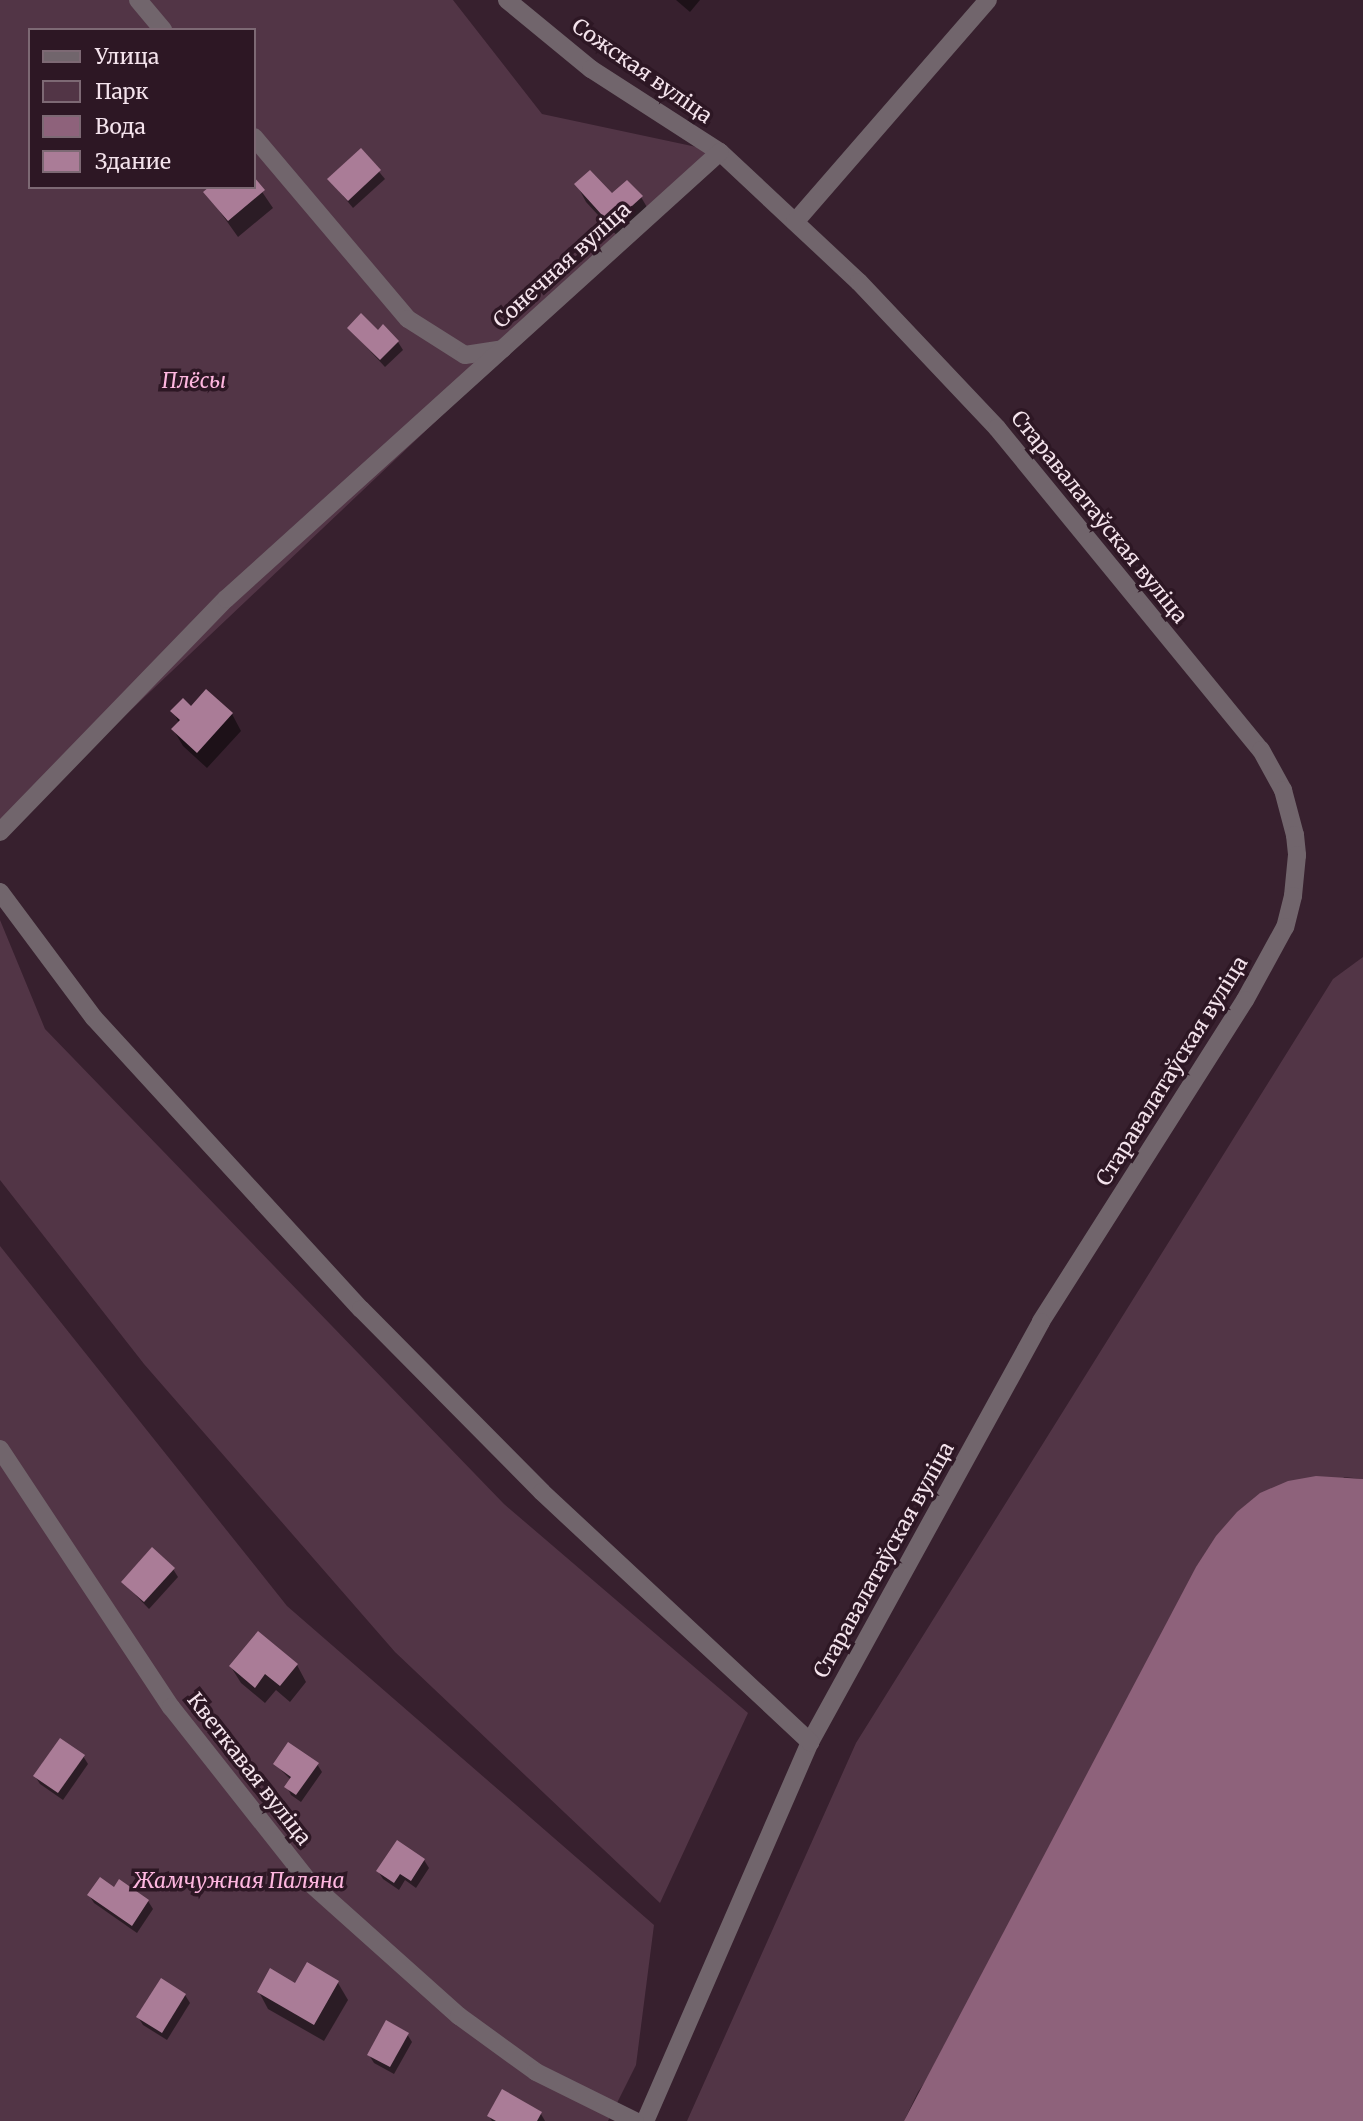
<!DOCTYPE html>
<html>
<head>
<meta charset="utf-8">
<style>
  body { margin:0 }
  #map { position:relative; width:1363px; height:2121px; overflow:hidden; background:#37202e; font-family:Merriweather,serif }
  div>[style] { position:absolute }
  .green>* { inset:0; background:#523546 }
  .water>* { inset:0; background:#8e627b }
  .shadow>* { inset:0; background:#0007 }
  .building>* { inset:0; background:#aa7c97 }
  .minor>* { height:18px; margin:-9px; padding:0 9px; transform-origin:9px; border-radius:9px; background:#71656c }
  span { translate:-50% -50%; white-space:nowrap; text-align:center; line-height:1.15; -webkit-text-stroke:7px #2d1724; paint-order:stroke }
  .street-label { font-size:21px; color:#f4e3ec }
  .park-label { font-size:21px; color:#feb6df; font-style:italic }
  .legend { position:absolute; left:28px; top:28px; width:228px; height:161px; box-sizing:border-box; background:#2d1724; border:2px solid #7d6974; margin:0; padding:9px 12px; list-style:none; font-size:21px; color:#f4e3ec }
  .legend li { display:flex; align-items:center; gap:14px; height:35px }
  .legend b { width:35px; border:2px solid #7d6974 }
</style>
</head>
<body>
<div id="map">
  <div class="green">
    <i style="clip-path:polygon(evenodd,0 0,453px 0,542px 114px,720px 152px,0 834px,0 0,30px 30px,254px 30px,254px 187px,30px 187px,30px 30px)"></i>
    <i style="clip-path:polygon(0 920px,45px 1029px,504px 1504px,748px 1713px,660px 1903px,395px 1652px,144px 1364px,0 1180px)"></i>
    <i style="clip-path:polygon(1363px 957px,1363px 1479px,1344px 1477px,918px 2092px,904px 2121px,687px 2121px,856px 1743px,1333px 979px)"></i>
    <i style="clip-path:polygon(0 1246px,287px 1606px,654px 1925px,636px 2065px,608px 2121px,0 2121px)"></i>
  </div>
  <div class="water">
    <i style="clip-path:polygon(1316px 1476px,1363px 1479px,1363px 2121px,904px 2121px,1196px 1567px,1216px 1536px,1237px 1512px,1260px 1493px,1288px 1481px)"></i>
  </div>
  <div class="shadow">
    <i style="clip-path:polygon(676px 0,700px 0,690px 12px)"></i>
    <i style="clip-path:polygon(361px 150px,385px 179px,353px 208px,329px 179px)"></i>
    <i style="clip-path:polygon(254px 180px,273px 208px,238px 237px,206px 192px,254px 187px)"></i>
    <i style="clip-path:polygon(577px 185px,612px 196px,641px 197px,651px 214px,622px 241px,586px 202px)"></i>
    <i style="clip-path:polygon(349px 328px,378px 332px,398px 342px,403px 350px,385px 367px)"></i>
    <i style="clip-path:polygon(191px 708px,232px 714px,241px 731px,207px 768px,183px 746px,173px 729px,179px 723px,173px 711px)"></i>
    <i style="clip-path:polygon(173px 1569px,178px 1577px,149px 1609px,123px 1582px)"></i>
    <i style="clip-path:polygon(297px 1665px,306px 1682px,290px 1702px,276px 1690px,265px 1703px,241px 1683px,231px 1667px)"></i>
    <i style="clip-path:polygon(83px 1756px,88px 1764px,63px 1800px,40px 1784px,35px 1776px)"></i>
    <i style="clip-path:polygon(275px 1764px,317px 1764px,322px 1772px,301px 1802px,291px 1795px,287px 1787px,291px 1780px)"></i>
    <i style="clip-path:polygon(424px 1860px,429px 1868px,416px 1888px,405px 1880px,399px 1890px,383px 1879px,378px 1871px)"></i>
    <i style="clip-path:polygon(115px 1889px,148px 1901px,153px 1909px,137px 1933px,94px 1903px,89px 1895px)"></i>
    <i style="clip-path:polygon(161px 1980px,185px 1995px,190px 2003px,167px 2040px,143px 2025px,138px 2017px)"></i>
    <i style="clip-path:polygon(338px 1983px,348px 2000px,324px 2041px,268px 2009px,259px 1992px,295px 1985px)"></i>
    <i style="clip-path:polygon(407px 2034px,412px 2042px,394px 2074px,374px 2063px,369px 2055px)"></i>
    <i style="clip-path:polygon(541px 2114px,545px 2121px,492px 2121px,489px 2116px)"></i>
  </div>
  <div class="building">
    <i style="clip-path:polygon(361px 148px,381px 170px,348px 201px,327px 179px)"></i>
    <i style="clip-path:polygon(590px 170px,612px 193px,627px 180px,643px 196px,611px 225px,574px 184px)"></i>
    <i style="clip-path:polygon(254px 177px,265px 190px,228px 221px,203px 192px,209px 187px,254px 187px)"></i>
    <i style="clip-path:polygon(361px 313px,378px 330px,383px 324px,399px 341px,380px 360px,347px 328px)"></i>
    <i style="clip-path:polygon(206px 689px,233px 713px,197px 753px,171px 729px,180px 720px,170px 711px,183px 698px,191px 706px)"></i>
    <i style="clip-path:polygon(152px 1547px,175px 1568px,144px 1602px,121px 1582px)"></i>
    <i style="clip-path:polygon(258px 1631px,298px 1664px,280px 1686px,265px 1674px,255px 1688px,229px 1666px)"></i>
    <i style="clip-path:polygon(60px 1738px,85px 1755px,58px 1793px,33px 1776px)"></i>
    <i style="clip-path:polygon(288px 1742px,319px 1763px,296px 1795px,284px 1787px,291px 1777px,273px 1764px)"></i>
    <i style="clip-path:polygon(397px 1840px,425px 1859px,411px 1881px,400px 1874px,394px 1883px,376px 1871px)"></i>
    <i style="clip-path:polygon(100px 1877px,114px 1887px,119px 1879px,149px 1900px,132px 1926px,87px 1895px)"></i>
    <i style="clip-path:polygon(307px 1962px,339px 1981px,314px 2025px,257px 1992px,270px 1968px,295px 1983px)"></i>
    <i style="clip-path:polygon(161px 1978px,186px 1994px,162px 2033px,136px 2017px)"></i>
    <i style="clip-path:polygon(386px 2020px,409px 2033px,390px 2067px,367px 2055px)"></i>
    <i style="clip-path:polygon(502px 2089px,542px 2112px,537px 2121px,496px 2121px,487px 2116px)"></i>
  </div>
  <div class="minor">
    <i style="left:138px;top:0;width:39px;rotate:50deg"></i>
    <i style="left:507px;top:0;width:109px;rotate:39.4deg"></i>
    <i style="left:591px;top:69px;width:153px;rotate:32.8deg"></i>
    <i style="left:720px;top:152px;width:190px;rotate:43.1deg"></i>
    <i style="left:859px;top:282px;width:201px;rotate:46.6deg"></i>
    <i style="left:997px;top:428px;width:416px;rotate:50.7deg"></i>
    <i style="left:1261px;top:750px;width:46px;rotate:61.2deg"></i>
    <i style="left:1283px;top:790px;width:47px;rotate:75.1deg"></i>
    <i style="left:1295px;top:835px;width:20px;rotate:84deg"></i>
    <i style="left:1297px;top:855px;width:41px;rotate:95.6deg"></i>
    <i style="left:1293px;top:896px;width:32px;rotate:104deg"></i>
    <i style="left:1285px;top:927px;width:83px;rotate:118.7deg"></i>
    <i style="left:1245px;top:1000px;width:381px;rotate:122.4deg"></i>
    <i style="left:1041px;top:1322px;width:479px;rotate:118.8deg"></i>
    <i style="left:810px;top:1742px;width:413px;rotate:113.5deg"></i>
    <i style="left:254px;top:137px;width:238px;rotate:49.8deg"></i>
    <i style="left:408px;top:319px;width:67px;rotate:32.3deg"></i>
    <i style="left:465px;top:355px;width:38px;rotate:-9deg"></i>
    <i style="left:795px;top:222px;width:294px;rotate:-49deg"></i>
    <i style="left:0;top:832px;width:325px;rotate:-45.9deg"></i>
    <i style="left:226px;top:599px;width:666px;rotate:-42.14deg"></i>
    <i style="left:0;top:892px;width:157px;rotate:53.3deg"></i>
    <i style="left:94px;top:1018px;width:395px;rotate:47.5deg"></i>
    <i style="left:361px;top:1309px;width:257px;rotate:45.3deg"></i>
    <i style="left:542px;top:1492px;width:367px;rotate:43deg"></i>
    <i style="left:0;top:1449px;width:310px;rotate:56.5deg"></i>
    <i style="left:171px;top:1707px;width:223px;rotate:51.7deg"></i>
    <i style="left:309px;top:1882px;width:201px;rotate:41.8deg"></i>
    <i style="left:459px;top:2016px;width:95px;rotate:36deg"></i>
    <i style="left:536px;top:2072px;width:110px;rotate:26.3deg"></i>
  </div>
  <div class="street-label">
    <span style="left:642px;top:71px;rotate:35deg">Сожская вуліца</span>
    <span style="left:562px;top:265px;rotate:-42deg">Сонечная вуліца</span>
    <span style="left:1099px;top:517px;rotate:51deg">Старавалатаўская вуліца</span>
    <span style="left:1172px;top:1071px;rotate:-58deg">Старавалатаўская вуліца</span>
    <span style="left:884px;top:1560px;rotate:-61deg">Старавалатаўская вуліца</span>
    <span style="left:249px;top:1769px;rotate:52deg">Кветкавая вуліца</span>
  </div>
  <div class="park-label">
    <span style="left:194px;top:381px">Плёсы</span>
    <span style="left:239px;top:1881px">Жамчужная Паляна</span>
  </div>
  <ul class="legend">
  <li><b style="height:9px;background:#71656c"></b>Улица</li>
  <li><b style="height:19px;background:#523546"></b>Парк</li>
  <li><b style="height:19px;background:#8e627b"></b>Вода</li>
  <li><b style="height:19px;background:#aa7c97"></b>Здание</li>
  </ul>
</div>
</body>
</html>
